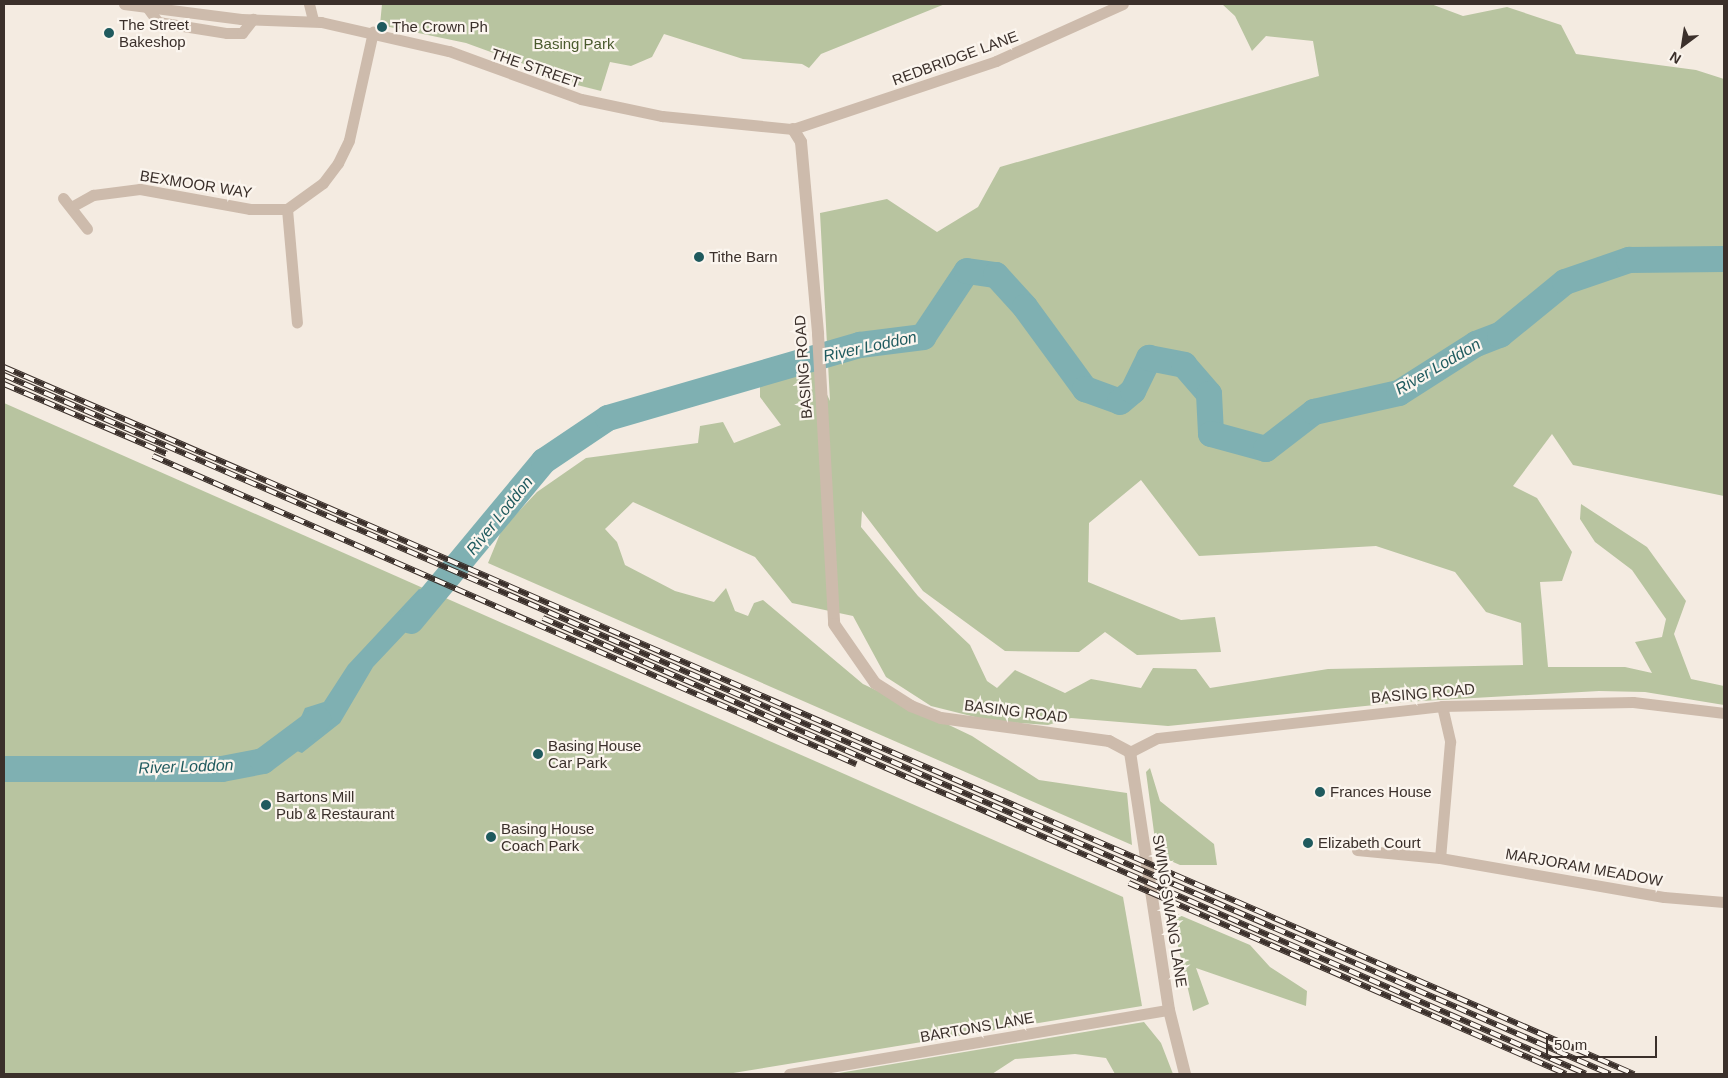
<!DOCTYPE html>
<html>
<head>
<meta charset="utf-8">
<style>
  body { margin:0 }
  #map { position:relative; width:1728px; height:1078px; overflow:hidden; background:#f4ebe1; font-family:Helvetica,sans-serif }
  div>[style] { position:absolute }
  .green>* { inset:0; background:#b8c4a0 }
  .water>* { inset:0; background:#7fb0b2 }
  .river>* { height:26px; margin:-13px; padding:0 13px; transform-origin:13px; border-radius:13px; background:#7fb0b2 }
  .minor>* { height:11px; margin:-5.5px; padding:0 5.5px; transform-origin:5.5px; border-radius:5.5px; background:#cdbbac }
  .tertiary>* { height:12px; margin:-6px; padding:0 6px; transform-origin:6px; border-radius:6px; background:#cdbbac }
  .rail>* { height:5.5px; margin-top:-2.75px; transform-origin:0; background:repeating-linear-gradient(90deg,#fbf5ee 0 11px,#3b302b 0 22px); box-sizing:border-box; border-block:1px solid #3b302b }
  .dots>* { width:14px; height:14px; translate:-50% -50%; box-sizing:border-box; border:2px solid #fbf5ee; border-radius:50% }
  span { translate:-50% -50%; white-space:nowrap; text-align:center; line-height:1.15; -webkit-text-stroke:4.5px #fbf5ee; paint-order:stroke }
  .poi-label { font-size:15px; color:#3b302b }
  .left { translate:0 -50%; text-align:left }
  .park-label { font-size:15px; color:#4a5a2e }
  .street-label { font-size:15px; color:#3b302b }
  .water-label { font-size:16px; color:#1f5a5e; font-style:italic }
  .frame { position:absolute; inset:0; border:5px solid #3b302b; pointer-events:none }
  .north { position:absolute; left:1658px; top:20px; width:50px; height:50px; -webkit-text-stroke:4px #fbf5ee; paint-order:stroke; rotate:211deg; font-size:14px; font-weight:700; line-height:20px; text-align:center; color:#3b302b }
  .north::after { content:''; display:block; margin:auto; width:18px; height:22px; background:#3b302b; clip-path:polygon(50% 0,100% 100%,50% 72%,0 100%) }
  .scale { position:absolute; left:1546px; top:1036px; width:111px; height:22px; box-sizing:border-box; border:2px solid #3b302b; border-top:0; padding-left:6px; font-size:15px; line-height:18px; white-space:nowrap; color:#3b302b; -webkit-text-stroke:4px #fbf5ee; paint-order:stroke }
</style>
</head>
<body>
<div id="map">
  <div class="green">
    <i style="clip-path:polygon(382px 4px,945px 4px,821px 54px,809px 68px,802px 64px,743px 59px,664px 34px,652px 57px,631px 66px,610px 62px,601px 91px,533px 74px,535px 68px,466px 43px,380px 25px)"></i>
    <i style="clip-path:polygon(evenodd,1222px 4px,1431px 4px,1463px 16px,1507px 7px,1561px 25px,1576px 54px,1696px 70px,1724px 79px,1724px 496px,1573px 465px,1552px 434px,1513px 486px,1537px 498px,1572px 552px,1562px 581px,1540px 582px,1548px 667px,1625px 667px,1652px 673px,1635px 642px,1662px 637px,1666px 619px,1632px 570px,1595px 542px,1580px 519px,1581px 504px,1647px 547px,1686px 601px,1674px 634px,1691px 679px,1724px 686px,1724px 705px,1645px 692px,1599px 691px,1404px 702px,1168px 726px,1071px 718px,1048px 725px,991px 721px,931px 706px,886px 677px,853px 616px,792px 603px,755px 557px,633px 502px,605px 529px,617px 542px,625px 565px,675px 591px,714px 602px,726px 588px,735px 611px,748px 616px,754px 603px,763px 600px,863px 684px,972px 736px,1039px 780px,1127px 793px,1132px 845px,488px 563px,502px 529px,537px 492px,586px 458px,698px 443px,700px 426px,723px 422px,734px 443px,781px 425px,760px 397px,760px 378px,812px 363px,830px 401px,820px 213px,887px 199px,937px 232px,978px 207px,1000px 167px,1319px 76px,1313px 41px,1266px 36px,1252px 51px,1235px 16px,1222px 4px,1141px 480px,1199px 556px,1376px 546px,1455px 572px,1486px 612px,1521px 623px,1523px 665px,1328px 669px,1210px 688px,1196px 669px,1153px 668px,1141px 688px,1091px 679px,1065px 693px,1015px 670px,997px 688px,987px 681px,970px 645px,918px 596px,861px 527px,862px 511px,923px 591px,1005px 651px,1079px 652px,1105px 632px,1137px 655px,1221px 652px,1215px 617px,1181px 620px,1088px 582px,1089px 523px,1141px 480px)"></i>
    <i style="clip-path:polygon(4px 403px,1123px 897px,1142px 1006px,727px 1074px,4px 1074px)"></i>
    <i style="clip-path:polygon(1150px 768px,1160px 801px,1214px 844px,1217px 865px,1180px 865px,1157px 855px,1146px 772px)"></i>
    <i style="clip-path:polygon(1170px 911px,1250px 945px,1270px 967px,1307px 991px,1306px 1006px,1196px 968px,1209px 1004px,1193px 1011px)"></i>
    <i style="clip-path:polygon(1144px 1022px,1161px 1043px,1173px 1074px,1115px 1074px,1106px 1058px,1075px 1054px,1015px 1059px,992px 1074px,833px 1074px)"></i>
  </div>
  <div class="water">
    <i style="clip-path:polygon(419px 589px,439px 597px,373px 667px,340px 723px,302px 753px,292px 749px,291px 740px,305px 708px,324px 702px,348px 665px)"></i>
  </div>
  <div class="river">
    <i style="left:411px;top:621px;width:208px;rotate:-50.3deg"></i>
    <i style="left:544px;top:461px;width:77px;rotate:-33.9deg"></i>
    <i style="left:608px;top:418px;width:262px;rotate:-16.2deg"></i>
    <i style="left:860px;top:345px;width:64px;rotate:-7.2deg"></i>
    <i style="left:923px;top:337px;width:79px;rotate:-56.3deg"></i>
    <i style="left:967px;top:271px;width:29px;rotate:8deg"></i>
    <i style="left:996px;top:275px;width:43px;rotate:47.8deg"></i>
    <i style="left:1025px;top:307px;width:102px;rotate:53.8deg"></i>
    <i style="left:1085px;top:389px;width:37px;rotate:20deg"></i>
    <i style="left:1120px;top:402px;width:17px;rotate:-40deg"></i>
    <i style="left:1133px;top:391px;width:37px;rotate:-64deg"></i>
    <i style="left:1149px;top:358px;width:36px;rotate:11deg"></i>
    <i style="left:1184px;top:365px;width:38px;rotate:49deg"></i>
    <i style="left:1209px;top:394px;width:40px;rotate:87.1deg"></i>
    <i style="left:1211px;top:434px;width:57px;rotate:15.3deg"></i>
    <i style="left:1266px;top:449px;width:61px;rotate:-37.6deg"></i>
    <i style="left:1314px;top:412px;width:87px;rotate:-12.6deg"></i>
    <i style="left:1399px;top:393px;width:91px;rotate:-32.5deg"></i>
    <i style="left:1476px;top:344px;width:26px;rotate:-21deg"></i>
    <i style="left:1500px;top:335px;width:84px;rotate:-39.2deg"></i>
    <i style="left:1565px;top:282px;width:68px;rotate:-19deg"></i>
    <i style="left:1629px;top:260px;width:95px;rotate:-0.6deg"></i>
    <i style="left:4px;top:769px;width:218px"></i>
    <i style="left:222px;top:769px;width:42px;rotate:-11deg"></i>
    <i style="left:263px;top:761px;width:69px;rotate:-36.7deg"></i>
  </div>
  <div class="minor">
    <i style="left:124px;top:4px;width:118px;rotate:7.3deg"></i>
    <i style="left:241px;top:19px;width:80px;rotate:2.1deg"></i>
    <i style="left:321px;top:22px;width:131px;rotate:12.8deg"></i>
    <i style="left:449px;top:51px;width:140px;rotate:20deg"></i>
    <i style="left:581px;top:99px;width:83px;rotate:11.9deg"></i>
    <i style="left:662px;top:116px;width:132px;rotate:5.7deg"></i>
    <i style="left:793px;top:129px;width:214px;rotate:-18.5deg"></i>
    <i style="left:996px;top:61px;width:139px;rotate:-24.2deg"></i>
    <i style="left:309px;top:4px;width:16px;rotate:76deg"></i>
    <i style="left:147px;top:7px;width:19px;rotate:54deg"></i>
    <i style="left:158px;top:22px;width:70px;rotate:9.1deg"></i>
    <i style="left:227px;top:33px;width:15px"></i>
    <i style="left:242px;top:33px;width:18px;rotate:-52deg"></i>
    <i style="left:63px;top:198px;width:39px;rotate:52deg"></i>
    <i style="left:73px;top:206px;width:23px;rotate:-29deg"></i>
    <i style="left:93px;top:195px;width:47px;rotate:-7.3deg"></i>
    <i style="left:140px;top:189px;width:112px;rotate:10.3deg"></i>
    <i style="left:250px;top:209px;width:37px"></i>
    <i style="left:287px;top:209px;width:44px;rotate:-35.8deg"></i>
    <i style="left:323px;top:183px;width:25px;rotate:-53deg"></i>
    <i style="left:338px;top:163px;width:25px;rotate:-64deg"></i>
    <i style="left:349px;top:140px;width:111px;rotate:-77.5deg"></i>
    <i style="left:287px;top:209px;width:114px;rotate:85deg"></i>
    <i style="left:1442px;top:706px;width:37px;rotate:77deg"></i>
    <i style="left:1450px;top:742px;width:116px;rotate:94.9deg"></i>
    <i style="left:1440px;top:858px;width:227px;rotate:9.9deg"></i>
    <i style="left:1664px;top:897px;width:60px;rotate:4.8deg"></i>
    <i style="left:1130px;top:752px;width:31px;rotate:-27deg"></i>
    <i style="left:1158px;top:738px;width:286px;rotate:-6.4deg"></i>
    <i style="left:1442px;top:706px;width:191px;rotate:-1.2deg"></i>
    <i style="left:1633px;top:702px;width:92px;rotate:6.9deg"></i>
    <i style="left:1357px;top:850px;width:83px;rotate:5.5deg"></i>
    <i style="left:789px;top:1074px;width:385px;rotate:-9.6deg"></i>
  </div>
  <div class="tertiary">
    <i style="left:793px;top:129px;width:15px;rotate:58deg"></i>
    <i style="left:801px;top:142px;width:193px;rotate:84.9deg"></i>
    <i style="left:818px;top:334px;width:290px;rotate:86.8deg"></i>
    <i style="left:834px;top:624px;width:72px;rotate:55.2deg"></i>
    <i style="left:875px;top:683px;width:43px;rotate:32.6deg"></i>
    <i style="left:911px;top:706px;width:32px;rotate:22deg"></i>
    <i style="left:941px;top:718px;width:170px;rotate:7.8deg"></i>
    <i style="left:1109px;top:741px;width:24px;rotate:28deg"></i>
    <i style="left:1130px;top:752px;width:261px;rotate:81.4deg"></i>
    <i style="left:1169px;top:1010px;width:66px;rotate:76deg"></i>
  </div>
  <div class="rail">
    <i style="left:4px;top:367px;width:1777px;rotate:23.45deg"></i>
    <i style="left:4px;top:375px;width:1752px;rotate:23.52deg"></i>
    <i style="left:4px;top:384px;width:177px;rotate:23.2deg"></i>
    <i style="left:153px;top:456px;width:768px;rotate:23.66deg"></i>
    <i style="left:543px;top:618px;width:1138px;rotate:23.61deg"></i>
    <i style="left:1129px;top:883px;width:477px;rotate:23.6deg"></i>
  </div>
  <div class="dots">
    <i style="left:382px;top:27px;background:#1f5a5e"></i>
    <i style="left:109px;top:33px;background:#1f5a5e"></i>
    <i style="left:699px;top:257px;background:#1f5a5e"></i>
    <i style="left:538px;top:754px;background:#1f5a5e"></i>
    <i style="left:1320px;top:792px;background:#1f5a5e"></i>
    <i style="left:266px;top:805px;background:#1f5a5e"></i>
    <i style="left:491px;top:837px;background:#1f5a5e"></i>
    <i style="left:1308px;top:843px;background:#1f5a5e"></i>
  </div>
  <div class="poi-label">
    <span class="left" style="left:119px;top:33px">The Street<br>Bakeshop</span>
    <span class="left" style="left:392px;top:27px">The Crown Ph</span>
    <span class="left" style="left:709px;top:257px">Tithe Barn</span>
    <span class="left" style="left:548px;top:754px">Basing House<br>Car Park</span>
    <span class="left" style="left:1330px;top:792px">Frances House</span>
    <span class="left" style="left:276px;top:805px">Bartons Mill<br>Pub &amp; Restaurant</span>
    <span class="left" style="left:501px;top:837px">Basing House<br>Coach Park</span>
    <span class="left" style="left:1318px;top:843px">Elizabeth Court</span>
  </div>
  <div class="park-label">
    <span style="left:574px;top:44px">Basing Park</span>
  </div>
  <div class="street-label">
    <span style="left:955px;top:58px;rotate:-20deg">REDBRIDGE LANE</span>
    <span style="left:536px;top:68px;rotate:19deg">THE STREET</span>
    <span style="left:196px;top:184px;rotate:9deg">BEXMOOR WAY</span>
    <span style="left:803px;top:367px;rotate:-94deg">BASING ROAD</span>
    <span style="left:1423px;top:693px;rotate:-5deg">BASING ROAD</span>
    <span style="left:1016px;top:711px;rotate:7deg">BASING ROAD</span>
    <span style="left:1584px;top:867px;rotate:10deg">MARJORAM MEADOW</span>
    <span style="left:1170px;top:911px;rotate:81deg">SWING SWANG LANE</span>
    <span style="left:977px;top:1027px;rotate:-10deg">BARTONS LANE</span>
  </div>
  <div class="water-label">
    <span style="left:870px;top:347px;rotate:-12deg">River Loddon</span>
    <span style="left:1438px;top:367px;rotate:-30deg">River Loddon</span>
    <span style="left:500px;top:516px;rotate:-51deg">River Loddon</span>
    <span style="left:186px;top:767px;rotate:-2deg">River Loddon</span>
  </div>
  <div class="frame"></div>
  <div class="north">N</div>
  <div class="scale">50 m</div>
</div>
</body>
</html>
